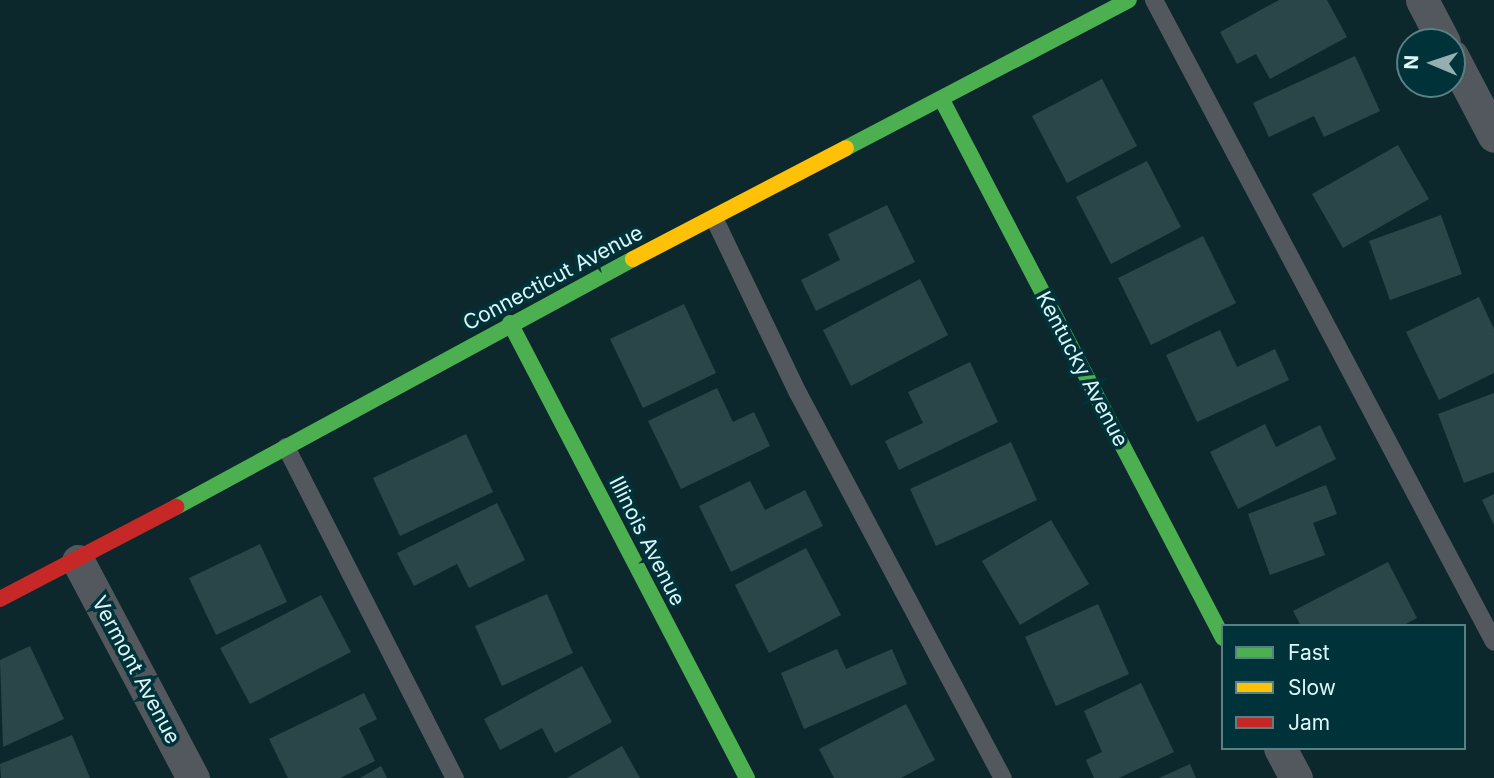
<!DOCTYPE html>
<html>
<head>
<meta charset="utf-8">
<style>
  body { margin:0 }
  #map { position:relative; width:1494px; height:778px; overflow:hidden; background:#0d282c; font-family:Inter,sans-serif }
  div>[style] { position:absolute }
  .building>* { inset:0; background:#2b4649 }
  .lane>* { height:18px; margin:-9px; padding:0 9px; transform-origin:9px; border-radius:9px; background:#52585d }
  .street>* { height:33px; margin:-16.5px; padding:0 16.5px; transform-origin:16.5px; border-radius:16.5px; background:#52585d }
  .fast>* { height:16px; margin:-8px; padding:0 8px; transform-origin:8px; border-radius:8px; background:#4caf50 }
  .slow>* { height:16px; margin:-8px; padding:0 8px; transform-origin:8px; border-radius:8px; background:#ffc107 }
  .jam>* { height:16px; margin:-8px; padding:0 8px; transform-origin:8px; border-radius:8px; background:#c62828 }
  span { translate:-50% -50%; white-space:nowrap; text-align:center; line-height:1.15; -webkit-text-stroke:7px #003339; paint-order:stroke }
  .street-label { font-size:21px; color:#ddf6fa }
  .legend { position:absolute; left:1221px; top:624px; width:245px; height:126px; box-sizing:border-box; background:#003339; border:2px solid #588186; margin:0; padding:9px 12px; list-style:none; font-size:21px; color:#ddf6fa }
  .legend li { display:flex; align-items:center; gap:14px; height:35px }
  .legend b { width:35px; border:2px solid #588186 }
  .north { position:absolute; left:1396px; top:28px; width:70px; height:70px; box-sizing:border-box; background:#003339; border:2px solid #588186; border-radius:50%; rotate:272deg; font-size:19px; font-weight:700; line-height:28px; text-align:center; color:#ddf6fa }
  .north::after { content:''; display:block; margin:auto; width:24px; height:32px; background:#94aeb2; clip-path:polygon(50% 0,100% 100%,50% 72%,0 100%) }
</style>
</head>
<body>
<div id="map">
  <div class="building">
    <i style="clip-path:polygon(1279px 0,1327px 0,1347px 37px,1270px 79px,1256px 54px,1237px 64px,1220px 32px)"></i>
    <i style="clip-path:polygon(1355px 56px,1380px 111px,1324px 137px,1314px 116px,1269px 137px,1253px 103px)"></i>
    <i style="clip-path:polygon(1102px 79px,1137px 146px,1067px 183px,1032px 116px)"></i>
    <i style="clip-path:polygon(1398px 145px,1429px 199px,1343px 248px,1312px 194px)"></i>
    <i style="clip-path:polygon(1147px 161px,1181px 227px,1111px 264px,1076px 197px)"></i>
    <i style="clip-path:polygon(887px 205px,915px 262px,816px 311px,801px 280px,840px 260px,828px 234px)"></i>
    <i style="clip-path:polygon(1441px 215px,1462px 274px,1390px 300px,1369px 241px)"></i>
    <i style="clip-path:polygon(1203px 236px,1236px 303px,1151px 345px,1118px 278px)"></i>
    <i style="clip-path:polygon(920px 279px,948px 335px,851px 386px,823px 330px)"></i>
    <i style="clip-path:polygon(1479px 297px,1494px 329px,1494px 373px,1439px 400px,1406px 332px)"></i>
    <i style="clip-path:polygon(684px 304px,716px 373px,643px 408px,610px 339px)"></i>
    <i style="clip-path:polygon(1220px 330px,1237px 367px,1275px 349px,1289px 380px,1197px 422px,1166px 355px)"></i>
    <i style="clip-path:polygon(970px 362px,998px 422px,899px 470px,885px 441px,923px 423px,908px 392px)"></i>
    <i style="clip-path:polygon(717px 388px,733px 422px,754px 412px,770px 446px,681px 489px,648px 421px)"></i>
    <i style="clip-path:polygon(1494px 393px,1494px 472px,1464px 483px,1438px 414px)"></i>
    <i style="clip-path:polygon(1265px 424px,1276px 447px,1320px 425px,1336px 459px,1238px 509px,1210px 452px)"></i>
    <i style="clip-path:polygon(466px 434px,493px 492px,400px 536px,373px 478px)"></i>
    <i style="clip-path:polygon(1011px 442px,1037px 500px,936px 546px,910px 489px)"></i>
    <i style="clip-path:polygon(750px 481px,765px 510px,805px 490px,823px 526px,731px 572px,699px 506px)"></i>
    <i style="clip-path:polygon(1326px 485px,1337px 514px,1313px 523px,1325px 555px,1270px 575px,1248px 514px)"></i>
    <i style="clip-path:polygon(1494px 494px,1494px 525px,1482px 500px)"></i>
    <i style="clip-path:polygon(497px 503px,525px 560px,469px 588px,457px 564px,414px 586px,397px 553px)"></i>
    <i style="clip-path:polygon(1051px 520px,1089px 584px,1020px 625px,982px 561px)"></i>
    <i style="clip-path:polygon(260px 544px,287px 602px,216px 635px,189px 578px)"></i>
    <i style="clip-path:polygon(806px 548px,841px 615px,769px 653px,735px 585px)"></i>
    <i style="clip-path:polygon(1388px 562px,1417px 618px,1402px 626px,1301px 626px,1293px 611px)"></i>
    <i style="clip-path:polygon(547px 594px,573px 653px,502px 686px,475px 626px)"></i>
    <i style="clip-path:polygon(321px 595px,351px 652px,250px 704px,220px 648px)"></i>
    <i style="clip-path:polygon(1098px 604px,1129px 674px,1056px 706px,1025px 637px)"></i>
    <i style="clip-path:polygon(30px 646px,64px 719px,3px 747px,0 660px)"></i>
    <i style="clip-path:polygon(837px 649px,846px 669px,892px 649px,907px 684px,804px 729px,781px 673px)"></i>
    <i style="clip-path:polygon(582px 666px,612px 722px,555px 753px,542px 728px,500px 750px,484px 719px)"></i>
    <i style="clip-path:polygon(1141px 683px,1174px 752px,1119px 778px,1094px 778px,1086px 760px,1102px 752px,1084px 711px)"></i>
    <i style="clip-path:polygon(364px 693px,377px 719px,359px 728px,375px 761px,340px 778px,288px 778px,269px 739px)"></i>
    <i style="clip-path:polygon(906px 704px,935px 760px,901px 778px,834px 778px,819px 749px)"></i>
    <i style="clip-path:polygon(72px 735px,90px 778px,1px 778px,0 764px)"></i>
    <i style="clip-path:polygon(622px 746px,640px 778px,567px 778px)"></i>
    <i style="clip-path:polygon(1190px 764px,1196px 778px,1159px 778px)"></i>
    <i style="clip-path:polygon(381px 766px,387px 778px,360px 778px)"></i>
  </div>
  <div class="lane">
    <i style="left:1154px;top:0;width:726px;rotate:62.09deg"></i>
    <i style="left:714px;top:218px;width:194px;rotate:64.4deg"></i>
    <i style="left:798px;top:393px;width:436px;rotate:62deg"></i>
    <i style="left:286px;top:447px;width:372px;rotate:63deg"></i>
  </div>
  <div class="street">
    <i style="left:1422px;top:0;width:47px;rotate:62.4deg"></i>
    <i style="left:1452px;top:56px;width:90px;rotate:62.3deg"></i>
    <i style="left:78px;top:561px;width:246px;rotate:62.1deg"></i>
    <i style="left:1280px;top:748px;width:34px;rotate:62deg"></i>
  </div>
  <div class="fast">
    <i style="left:942px;top:100px;width:607px;rotate:62.42deg"></i>
    <i style="left:846px;top:148px;width:319px;rotate:-27.6deg"></i>
    <i style="left:510px;top:323px;width:513px;rotate:62.49deg"></i>
    <i style="left:176px;top:507px;width:520px;rotate:-28.49deg"></i>
  </div>
  <div class="slow">
    <i style="left:633px;top:259px;width:240px;rotate:-27.5deg"></i>
  </div>
  <div class="jam">
    <i style="left:0;top:599px;width:199px;rotate:-27.6deg"></i>
  </div>
  <div class="street-label">
    <span style="left:553px;top:278px;rotate:-28deg">Connecticut Avenue</span>
    <span style="left:1082px;top:369px;rotate:62deg">Kentucky Avenue</span>
    <span style="left:647px;top:541px;rotate:63deg">Illinois Avenue</span>
    <span style="left:136px;top:670px;rotate:62deg">Vermont Avenue</span>
  </div>
  <ul class="legend">
  <li><b style="height:9px;background:#4caf50"></b>Fast</li>
  <li><b style="height:9px;background:#ffc107"></b>Slow</li>
  <li><b style="height:9px;background:#c62828"></b>Jam</li>
  </ul>
  <div class="north">N</div>
</div>
</body>
</html>
